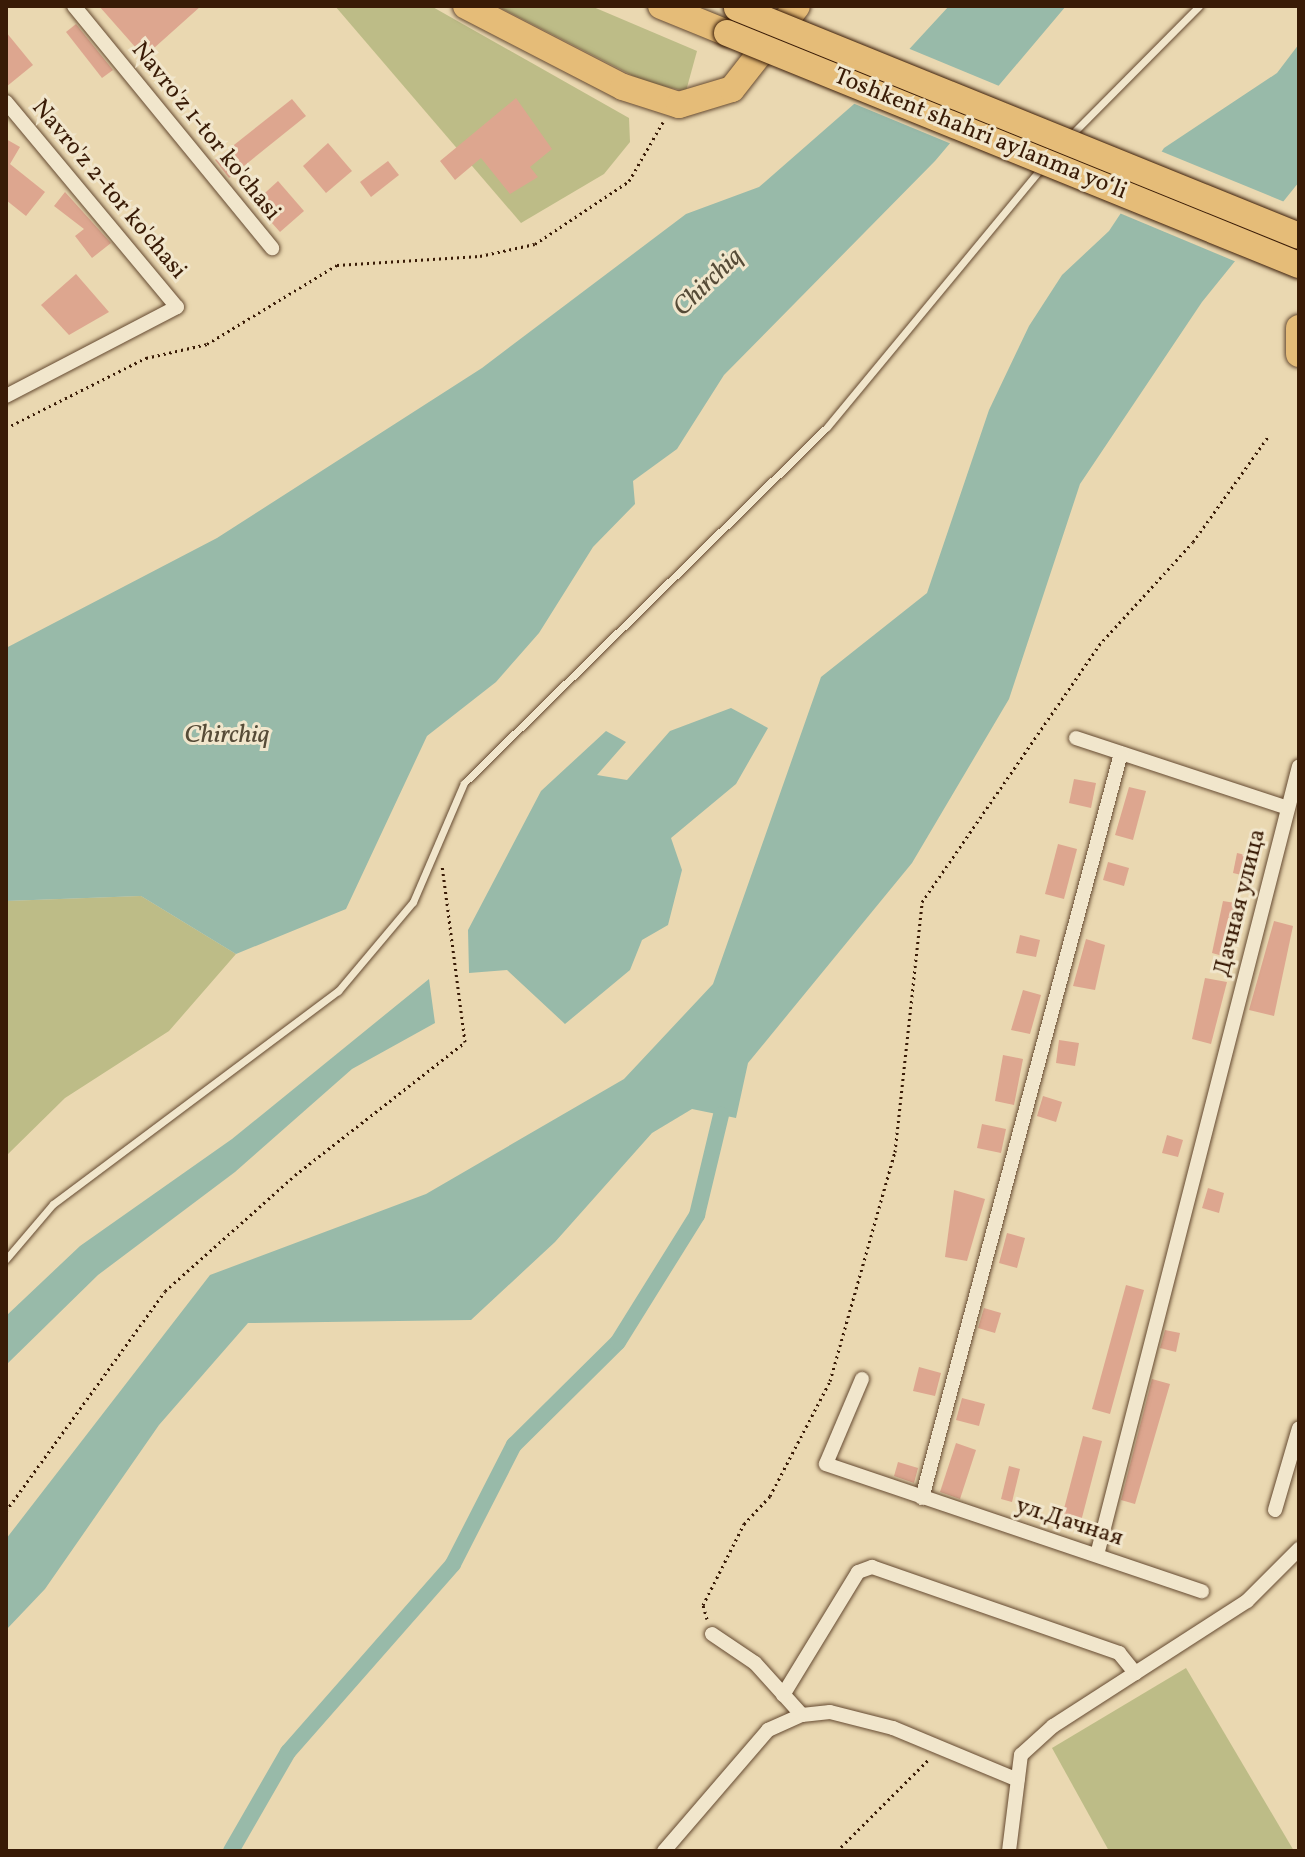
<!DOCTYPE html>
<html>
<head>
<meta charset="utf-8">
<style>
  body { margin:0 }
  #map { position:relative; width:1305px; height:1857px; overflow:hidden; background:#ead8b1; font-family:Vollkorn,serif }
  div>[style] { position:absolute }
  .green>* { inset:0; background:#bdbc87 }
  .water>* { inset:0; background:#98baa9 }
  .pier>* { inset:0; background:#ead8b1 }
  .canal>* { height:16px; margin:-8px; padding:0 8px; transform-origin:8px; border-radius:8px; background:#98baa9 }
  .building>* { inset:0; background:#dda68f }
  .path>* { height:3px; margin-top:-1.5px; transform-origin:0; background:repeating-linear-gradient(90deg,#391b06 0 2px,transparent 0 6px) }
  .roads { filter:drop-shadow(0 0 2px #654a31) drop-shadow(0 0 2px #654a31) }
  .lane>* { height:7px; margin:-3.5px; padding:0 3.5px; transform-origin:3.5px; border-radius:3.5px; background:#f1e6cc }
  .street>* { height:14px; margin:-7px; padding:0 7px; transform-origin:7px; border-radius:7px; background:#f1e6cc }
  .highway>* { height:26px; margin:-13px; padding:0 13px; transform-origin:13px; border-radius:13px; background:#e5bc78 }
  .bridges { filter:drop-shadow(0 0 2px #391b06) drop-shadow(0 0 2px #391b06) }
  .highway-bridge>* { height:26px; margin:-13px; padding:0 13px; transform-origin:13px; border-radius:13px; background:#e5bc78 }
  span { translate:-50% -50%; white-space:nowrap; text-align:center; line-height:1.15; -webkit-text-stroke:6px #f1e6cc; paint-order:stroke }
  .street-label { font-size:24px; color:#391b06 }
  .water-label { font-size:26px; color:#564b37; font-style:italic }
  .frame { position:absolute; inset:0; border:8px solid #391b06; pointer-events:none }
</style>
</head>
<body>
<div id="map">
  <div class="green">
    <i style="clip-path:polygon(335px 6px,431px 6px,629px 118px,630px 142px,604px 174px,521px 223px)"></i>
    <i style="clip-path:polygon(497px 6px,591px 6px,697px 51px,686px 91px,647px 83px)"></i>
    <i style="clip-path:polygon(141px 896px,236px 954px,169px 1031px,65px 1098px,6px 1156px,6px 901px)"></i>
    <i style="clip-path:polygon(1186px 1668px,1294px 1851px,1109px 1851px,1052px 1748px)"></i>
  </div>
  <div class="water">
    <i style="clip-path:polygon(949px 6px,1066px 6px,935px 161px,724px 375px,677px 449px,633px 481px,635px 504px,593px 547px,539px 633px,496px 682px,427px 736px,346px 909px,236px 954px,141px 896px,6px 901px,6px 648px,217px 538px,482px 368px,686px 214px,759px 187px,878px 83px)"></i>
    <i style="clip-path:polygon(1299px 44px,1299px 182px,1202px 302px,1080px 484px,1009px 699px,912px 863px,748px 1063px,736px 1118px,692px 1109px,652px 1133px,555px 1242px,471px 1320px,248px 1323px,159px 1425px,45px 1589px,6px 1630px,6px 1539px,210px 1275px,426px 1194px,624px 1079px,713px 984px,821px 677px,927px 593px,989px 410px,1029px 326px,1062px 275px,1109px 231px,1164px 148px,1277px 73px)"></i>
    <i style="clip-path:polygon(731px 708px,768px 728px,736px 784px,671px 838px,682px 870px,668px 925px,642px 940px,630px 970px,565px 1024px,507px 970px,469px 973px,468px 930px,541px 791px,606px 731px,626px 742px,597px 775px,627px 780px,670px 731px)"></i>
    <i style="clip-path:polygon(429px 979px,435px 1023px,352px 1069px,235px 1172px,98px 1275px,6px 1365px,6px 1316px,80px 1246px,232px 1139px)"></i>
  </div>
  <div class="pier">
    <i style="clip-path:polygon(905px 47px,1004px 88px,954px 145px,850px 102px)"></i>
    <i style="clip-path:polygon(1158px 150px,1287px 203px,1239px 263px,1117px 212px)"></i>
  </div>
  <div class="canal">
    <i style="left:231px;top:1851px;width:114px;rotate:-60.1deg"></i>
    <i style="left:288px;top:1752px;width:250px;rotate:-48.7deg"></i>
    <i style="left:453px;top:1564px;width:134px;rotate:-62.9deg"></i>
    <i style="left:514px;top:1445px;width:146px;rotate:-44.7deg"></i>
    <i style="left:618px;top:1342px;width:150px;rotate:-58.1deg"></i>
    <i style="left:697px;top:1215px;width:103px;rotate:-76.5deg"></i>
  </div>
  <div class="building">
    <i style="clip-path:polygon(99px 6px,201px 6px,144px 57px)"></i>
    <i style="clip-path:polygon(76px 24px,113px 70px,102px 78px,66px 32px)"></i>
    <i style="clip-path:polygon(6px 32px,33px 65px,6px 87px)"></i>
    <i style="clip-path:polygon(516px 98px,552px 149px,530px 167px,538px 177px,510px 194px,481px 158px,455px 180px,440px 161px)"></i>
    <i style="clip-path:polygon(292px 99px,306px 116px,229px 178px,215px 160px)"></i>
    <i style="clip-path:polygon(6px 139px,20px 147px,10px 164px,45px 192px,26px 216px,6px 200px)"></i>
    <i style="clip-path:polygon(328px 143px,352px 171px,326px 193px,303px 166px)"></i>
    <i style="clip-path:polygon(388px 161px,399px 175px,371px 197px,360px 182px)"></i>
    <i style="clip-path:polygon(278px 181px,304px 211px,280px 232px,254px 203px)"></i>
    <i style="clip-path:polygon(65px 192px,111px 243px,92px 258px,75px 236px,84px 229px,54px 206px)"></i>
    <i style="clip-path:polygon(76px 274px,109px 312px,69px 335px,41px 305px)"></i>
    <i style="clip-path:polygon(1074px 779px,1096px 783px,1091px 808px,1069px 803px)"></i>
    <i style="clip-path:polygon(1129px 787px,1146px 791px,1133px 840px,1115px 835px)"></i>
    <i style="clip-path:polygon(1058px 844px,1077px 849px,1064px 899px,1045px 894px)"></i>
    <i style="clip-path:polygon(1237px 853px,1254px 857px,1250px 877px,1233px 873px)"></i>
    <i style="clip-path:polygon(1108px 862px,1129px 868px,1124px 886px,1103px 880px)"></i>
    <i style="clip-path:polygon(1223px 901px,1241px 904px,1230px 958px,1212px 953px)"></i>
    <i style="clip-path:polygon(1274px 921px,1293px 926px,1274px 1016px,1249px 1010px)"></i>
    <i style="clip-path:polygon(1020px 935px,1040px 940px,1036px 957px,1016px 953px)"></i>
    <i style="clip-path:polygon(1086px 939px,1105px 945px,1095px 990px,1073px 986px)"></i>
    <i style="clip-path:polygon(1205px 978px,1227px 982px,1211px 1044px,1192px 1039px)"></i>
    <i style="clip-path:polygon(1023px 990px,1041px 995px,1030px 1034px,1011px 1030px)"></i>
    <i style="clip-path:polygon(1059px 1040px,1079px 1043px,1075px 1066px,1056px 1063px)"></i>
    <i style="clip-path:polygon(1003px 1055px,1023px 1059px,1014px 1105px,995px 1101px)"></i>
    <i style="clip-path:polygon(1043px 1096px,1062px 1102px,1056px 1122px,1037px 1116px)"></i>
    <i style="clip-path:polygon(982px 1124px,1006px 1129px,1001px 1153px,977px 1148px)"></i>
    <i style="clip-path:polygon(1167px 1135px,1183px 1140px,1178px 1157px,1162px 1153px)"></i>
    <i style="clip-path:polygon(1208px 1188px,1224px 1193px,1219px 1213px,1202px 1208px)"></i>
    <i style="clip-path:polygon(954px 1190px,985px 1199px,967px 1261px,945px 1257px)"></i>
    <i style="clip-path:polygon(1007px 1233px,1025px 1238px,1017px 1268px,999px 1263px)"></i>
    <i style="clip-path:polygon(1126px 1285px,1144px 1290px,1110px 1414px,1092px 1409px)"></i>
    <i style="clip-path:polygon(984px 1308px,1001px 1313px,995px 1333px,978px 1328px)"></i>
    <i style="clip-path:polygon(1165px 1330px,1180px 1333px,1176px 1352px,1160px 1348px)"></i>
    <i style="clip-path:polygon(919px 1367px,941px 1373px,935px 1396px,913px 1391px)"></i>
    <i style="clip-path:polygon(1152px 1379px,1170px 1384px,1135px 1504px,1121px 1500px)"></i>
    <i style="clip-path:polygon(962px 1398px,985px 1404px,979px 1426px,956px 1420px)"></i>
    <i style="clip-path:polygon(1083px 1436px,1102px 1441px,1079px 1529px,1060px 1524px)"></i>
    <i style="clip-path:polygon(956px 1443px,976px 1450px,960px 1499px,940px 1492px)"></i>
    <i style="clip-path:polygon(898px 1462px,918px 1468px,914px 1483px,894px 1476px)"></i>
    <i style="clip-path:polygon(1009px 1466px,1020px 1469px,1012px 1502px,1001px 1499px)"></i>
  </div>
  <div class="path">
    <i style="left:6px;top:428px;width:157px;rotate:-26.6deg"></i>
    <i style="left:146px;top:358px;width:63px;rotate:-12.9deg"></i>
    <i style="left:207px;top:344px;width:152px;rotate:-31.3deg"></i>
    <i style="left:337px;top:265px;width:143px;rotate:-3.6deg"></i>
    <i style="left:480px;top:256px;width:56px;rotate:-12.3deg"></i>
    <i style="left:535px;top:244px;width:113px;rotate:-33.8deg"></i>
    <i style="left:629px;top:181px;width:68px;rotate:-60deg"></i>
    <i style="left:6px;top:1511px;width:271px;rotate:-54.1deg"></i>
    <i style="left:165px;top:1291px;width:174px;rotate:-41.7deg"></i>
    <i style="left:295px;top:1175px;width:216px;rotate:-38deg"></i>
    <i style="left:465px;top:1042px;width:177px;rotate:-97.4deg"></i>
    <i style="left:707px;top:1619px;width:15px;rotate:-106deg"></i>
    <i style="left:703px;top:1605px;width:91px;rotate:-63.2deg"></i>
    <i style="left:744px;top:1524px;width:38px;rotate:-47deg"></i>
    <i style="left:770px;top:1496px;width:130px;rotate:-62.4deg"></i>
    <i style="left:830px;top:1381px;width:238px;rotate:-74.2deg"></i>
    <i style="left:895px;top:1152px;width:251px;rotate:-83.8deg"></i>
    <i style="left:922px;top:902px;width:312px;rotate:-55.4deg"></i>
    <i style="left:1099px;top:645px;width:139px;rotate:-47.6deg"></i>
    <i style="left:1193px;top:542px;width:129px;rotate:-54.5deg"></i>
    <i style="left:837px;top:1851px;width:130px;rotate:-45deg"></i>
  </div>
  <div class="roads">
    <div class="lane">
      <i style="left:1068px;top:138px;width:186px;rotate:-45.2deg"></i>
      <i style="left:6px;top:1259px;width:72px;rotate:-49.5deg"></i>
      <i style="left:53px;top:1204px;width:356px;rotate:-36.8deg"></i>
      <i style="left:338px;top:991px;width:116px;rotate:-49.9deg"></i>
      <i style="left:413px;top:902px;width:129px;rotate:-66.8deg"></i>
      <i style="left:464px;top:783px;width:508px;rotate:-44.44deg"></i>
      <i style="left:827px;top:427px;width:336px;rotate:-50.4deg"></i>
    </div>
    <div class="street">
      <i style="left:74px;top:6px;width:313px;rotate:50.7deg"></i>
      <i style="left:6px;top:102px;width:267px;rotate:50.2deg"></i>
      <i style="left:177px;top:307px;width:193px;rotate:152.5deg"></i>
      <i style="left:1076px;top:738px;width:223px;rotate:18.3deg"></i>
      <i style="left:862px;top:1379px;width:92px;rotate:113deg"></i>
      <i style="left:826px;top:1464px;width:397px;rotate:18.7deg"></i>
      <i style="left:922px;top:1498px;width:771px;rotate:-75.04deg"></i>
      <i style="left:1275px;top:1510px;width:85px;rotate:-73.7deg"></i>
      <i style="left:1097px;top:1555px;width:814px;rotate:-75.64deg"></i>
      <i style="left:712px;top:1634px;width:52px;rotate:34deg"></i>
      <i style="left:755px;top:1663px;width:70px;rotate:47.9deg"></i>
      <i style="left:783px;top:1695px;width:144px;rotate:-58.6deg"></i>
      <i style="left:858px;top:1572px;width:15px;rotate:-20deg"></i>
      <i style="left:872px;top:1567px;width:262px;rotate:19.2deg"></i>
      <i style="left:1119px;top:1653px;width:26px;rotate:51deg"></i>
      <i style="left:664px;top:1851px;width:160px;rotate:-49.3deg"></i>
      <i style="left:768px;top:1730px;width:37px;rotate:-24deg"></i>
      <i style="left:802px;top:1715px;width:28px;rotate:-6deg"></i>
      <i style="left:830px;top:1712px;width:65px;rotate:14.3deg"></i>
      <i style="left:893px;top:1728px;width:135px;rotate:22.6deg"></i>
      <i style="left:1009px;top:1851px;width:97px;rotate:-82.9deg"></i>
      <i style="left:1021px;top:1755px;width:43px;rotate:-42.2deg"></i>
      <i style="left:1053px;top:1726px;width:231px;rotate:-32.8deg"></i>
      <i style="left:1247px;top:1601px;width:74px;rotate:-45deg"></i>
    </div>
    <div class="highway">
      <i style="left:466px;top:6px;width:177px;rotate:27.3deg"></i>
      <i style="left:623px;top:87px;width:59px;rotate:17.8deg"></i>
      <i style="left:679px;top:105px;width:55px;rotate:-16.8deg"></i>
      <i style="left:732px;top:89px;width:105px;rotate:-51.9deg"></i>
      <i style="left:661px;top:6px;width:71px;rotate:22.2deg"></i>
      <i style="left:1299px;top:328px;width:26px;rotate:90deg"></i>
    </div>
  </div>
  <div class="bridges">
    <div class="highway-bridge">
      <i style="left:737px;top:8px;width:606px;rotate:22.08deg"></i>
      <i style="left:727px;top:33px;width:617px;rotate:22.08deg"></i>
    </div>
  </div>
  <div class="street-label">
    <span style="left:205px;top:132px;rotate:51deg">Navro'z 1-tor ko'chasi</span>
    <span style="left:980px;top:135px;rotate:22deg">Toshkent shahri aylanma yoʻli</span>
    <span style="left:108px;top:190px;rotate:50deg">Navro'z 2-tor ko'chasi</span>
    <span style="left:1241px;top:903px;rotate:-76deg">Дачная улица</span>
    <span style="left:1069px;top:1523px;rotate:18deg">ул.Дачная</span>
  </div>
  <div class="water-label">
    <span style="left:709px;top:283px;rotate:-44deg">Chirchiq</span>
    <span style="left:227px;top:736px">Chirchiq</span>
  </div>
  <div class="frame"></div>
</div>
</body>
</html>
